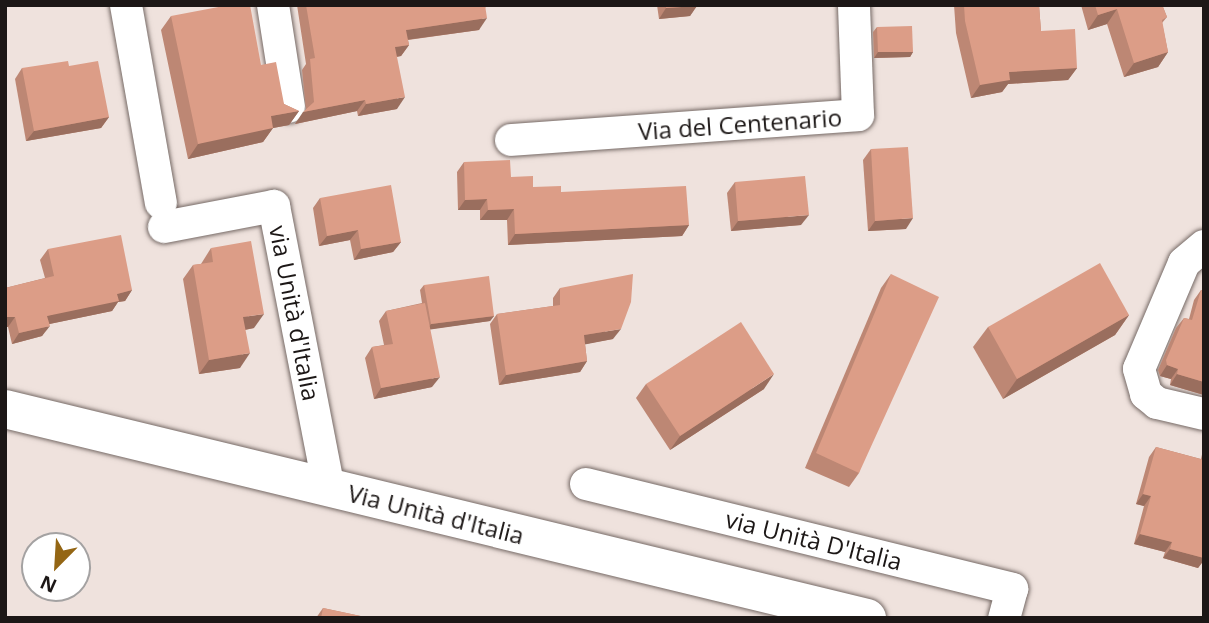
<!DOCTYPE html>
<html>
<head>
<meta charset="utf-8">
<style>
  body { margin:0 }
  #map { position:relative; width:1209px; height:623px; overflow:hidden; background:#efe2dd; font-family:"Open Sans",sans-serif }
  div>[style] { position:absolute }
  .roads { filter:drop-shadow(0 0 2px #766a66) drop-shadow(0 0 2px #766a66) }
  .street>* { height:32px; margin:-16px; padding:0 16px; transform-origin:16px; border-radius:16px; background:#fff }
  .secondary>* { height:38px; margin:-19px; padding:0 19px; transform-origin:19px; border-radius:19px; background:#fff }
  .wall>* { inset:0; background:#bd8774 }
  .shaded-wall>* { inset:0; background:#9a6e5e }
  .building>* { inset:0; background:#dc9d87 }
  span { translate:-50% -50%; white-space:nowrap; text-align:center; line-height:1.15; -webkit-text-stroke:5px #fff; paint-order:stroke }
  .street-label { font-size:24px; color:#1c1716 }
  .frame { position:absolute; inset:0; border:7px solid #1c1716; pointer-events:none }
  .north { position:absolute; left:21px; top:532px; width:70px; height:70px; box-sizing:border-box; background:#fff; border:2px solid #a4a2a2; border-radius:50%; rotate:204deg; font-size:19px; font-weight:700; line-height:28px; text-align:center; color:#1c1716 }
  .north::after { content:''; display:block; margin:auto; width:24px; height:32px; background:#946614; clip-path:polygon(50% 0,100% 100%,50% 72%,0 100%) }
</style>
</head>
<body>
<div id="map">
  <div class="roads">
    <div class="street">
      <i style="left:126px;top:5px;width:201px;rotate:80deg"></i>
      <i style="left:273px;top:5px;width:103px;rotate:81.1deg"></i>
      <i style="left:511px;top:140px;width:348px;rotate:-4.1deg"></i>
      <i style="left:858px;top:115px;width:110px;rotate:-92.1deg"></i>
      <i style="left:164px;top:227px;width:112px;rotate:-10.8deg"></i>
      <i style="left:274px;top:206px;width:287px;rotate:79deg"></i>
      <i style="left:1204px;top:246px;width:26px;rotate:140deg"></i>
      <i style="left:1184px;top:263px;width:115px;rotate:113deg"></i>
      <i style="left:1139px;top:369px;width:26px;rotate:74deg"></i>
      <i style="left:1146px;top:394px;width:14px;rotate:39deg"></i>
      <i style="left:1157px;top:403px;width:48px;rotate:13.2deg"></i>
      <i style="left:586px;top:484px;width:439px;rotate:13.8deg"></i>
      <i style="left:1012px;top:589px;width:30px;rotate:105deg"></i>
    </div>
    <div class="secondary">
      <i style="left:5px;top:409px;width:887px;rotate:13.63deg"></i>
    </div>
  </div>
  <div class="wall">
    <i style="clip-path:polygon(297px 5px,486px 5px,479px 30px,408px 40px,409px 45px,401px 56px,397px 57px,397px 109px,358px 116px,357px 111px,295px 124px,306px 110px,302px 70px,306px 64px)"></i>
    <i style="clip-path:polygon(657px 5px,697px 5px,690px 16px,659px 19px)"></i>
    <i style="clip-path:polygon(954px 5px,1039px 5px,1041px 31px,1077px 68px,1068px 80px,1008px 84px,1002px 92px,971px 98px,956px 33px)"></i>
    <i style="clip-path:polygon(1081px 5px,1164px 5px,1163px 7px,1167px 17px,1162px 23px,1168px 52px,1158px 67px,1124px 77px,1107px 24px,1088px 30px)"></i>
    <i style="clip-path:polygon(171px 16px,261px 65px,284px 104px,299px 111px,289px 125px,273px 128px,263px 142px,188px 159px,161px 30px)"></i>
    <i style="clip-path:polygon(877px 27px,913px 52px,910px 57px,874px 58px,873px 32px)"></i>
    <i style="clip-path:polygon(22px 68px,109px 117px,101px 128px,26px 141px,15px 79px)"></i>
    <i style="clip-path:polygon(871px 149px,906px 229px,868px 231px,863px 160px)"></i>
    <i style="clip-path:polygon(464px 162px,511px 177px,533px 187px,561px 192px,689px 225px,682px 236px,508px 245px,507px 220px,480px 220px,480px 210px,458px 210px,457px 172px)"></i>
    <i style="clip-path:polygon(735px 182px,801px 225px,731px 231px,727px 193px)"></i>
    <i style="clip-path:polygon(320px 198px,401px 242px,393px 252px,354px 260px,350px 240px,319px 246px,313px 208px)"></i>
    <i style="clip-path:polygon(211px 248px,254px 328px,245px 330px,240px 368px,199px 374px,183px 279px,193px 265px,201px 264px)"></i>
    <i style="clip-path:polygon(48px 249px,132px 290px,125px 301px,118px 302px,112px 311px,49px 324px,42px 336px,12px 344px,8px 327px,5px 327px,5px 288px,45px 278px,40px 260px)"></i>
    <i style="clip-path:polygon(891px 274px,859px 473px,849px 487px,805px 468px,881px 288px)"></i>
    <i style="clip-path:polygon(424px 285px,494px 316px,490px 321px,430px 329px,432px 387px,374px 399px,365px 358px,372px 347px,384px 345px,379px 321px,386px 311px,422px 303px,420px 290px)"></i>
    <i style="clip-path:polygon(560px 288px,613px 339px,585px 344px,587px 361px,580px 372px,499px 385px,490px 324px,497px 314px,553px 306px,553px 298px)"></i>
    <i style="clip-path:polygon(1201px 290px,1204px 291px,1204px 395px,1170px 385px,1171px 379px,1160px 376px,1158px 370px,1176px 328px,1184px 318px,1189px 319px,1194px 300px)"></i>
    <i style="clip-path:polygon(1129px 315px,1115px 335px,1003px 399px,973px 347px,988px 327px)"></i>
    <i style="clip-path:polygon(646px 384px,764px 389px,670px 450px,636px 398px)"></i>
    <i style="clip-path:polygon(1204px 445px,1204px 560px,1198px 568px,1163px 558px,1165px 552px,1134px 544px,1144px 506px,1136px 504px,1149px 457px,1156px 447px,1201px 459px)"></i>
    <i style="clip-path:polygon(323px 608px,370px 618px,316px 618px)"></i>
  </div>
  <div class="shaded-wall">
    <i style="clip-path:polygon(697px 6px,690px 16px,659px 19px,666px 8px)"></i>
    <i style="clip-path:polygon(1117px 9px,1107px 24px,1088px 30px,1098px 15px)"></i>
    <i style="clip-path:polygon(487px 18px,479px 30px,398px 41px,406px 30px)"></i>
    <i style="clip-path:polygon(409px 45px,401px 56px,387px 58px,395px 47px)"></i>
    <i style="clip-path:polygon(878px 52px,913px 52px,910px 57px,874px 58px)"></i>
    <i style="clip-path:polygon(1168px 52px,1158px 67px,1124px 77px,1134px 63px)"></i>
    <i style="clip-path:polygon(1077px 68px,1068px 80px,1008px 84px,1002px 92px,971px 98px,980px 85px,1009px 72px)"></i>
    <i style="clip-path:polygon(405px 97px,397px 109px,358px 116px,366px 104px)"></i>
    <i style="clip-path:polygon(365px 100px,357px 111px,295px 124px,303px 112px)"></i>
    <i style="clip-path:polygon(299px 111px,289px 125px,273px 128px,263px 142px,188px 159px,198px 144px,271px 116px)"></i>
    <i style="clip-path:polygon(109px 117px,101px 128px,26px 141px,34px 131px)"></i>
    <i style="clip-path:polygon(487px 199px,480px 210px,458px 210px,465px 200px)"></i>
    <i style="clip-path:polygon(514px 209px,507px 220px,480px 220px,488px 210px)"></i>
    <i style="clip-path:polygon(809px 215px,801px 225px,731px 231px,738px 221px)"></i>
    <i style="clip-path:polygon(913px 218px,906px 229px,868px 231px,875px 221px)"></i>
    <i style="clip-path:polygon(689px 225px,682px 236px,508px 245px,515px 234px)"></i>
    <i style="clip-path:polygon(358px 230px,350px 240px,319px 246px,327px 236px)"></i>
    <i style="clip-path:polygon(401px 242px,393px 252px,354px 260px,361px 249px)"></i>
    <i style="clip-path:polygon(132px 290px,125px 301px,118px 302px,112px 311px,40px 326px,47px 316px,117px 294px)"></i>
    <i style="clip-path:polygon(264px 314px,254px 328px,233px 332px,243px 317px)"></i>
    <i style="clip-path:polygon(1129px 315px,1115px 335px,1003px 399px,1017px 379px)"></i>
    <i style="clip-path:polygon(494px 316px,490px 321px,427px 330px,431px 324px)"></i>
    <i style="clip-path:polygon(5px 317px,15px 317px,8px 327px,5px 327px)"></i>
    <i style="clip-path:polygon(50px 326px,42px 336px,12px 344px,19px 333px)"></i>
    <i style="clip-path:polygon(621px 329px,613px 339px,577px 346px,584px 335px)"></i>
    <i style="clip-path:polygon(250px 353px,240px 368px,199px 374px,209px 360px)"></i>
    <i style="clip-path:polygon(587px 361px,580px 372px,499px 385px,506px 375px)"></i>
    <i style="clip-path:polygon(1167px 365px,1178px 369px,1171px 379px,1160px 376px)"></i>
    <i style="clip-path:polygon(774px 374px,764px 389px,670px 450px,680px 436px)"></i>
    <i style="clip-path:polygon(1177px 374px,1204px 382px,1204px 395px,1170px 385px)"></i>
    <i style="clip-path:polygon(440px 377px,432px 387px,374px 399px,381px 388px)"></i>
    <i style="clip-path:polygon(1143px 494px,1151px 496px,1144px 506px,1136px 504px)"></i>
    <i style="clip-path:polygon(1140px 534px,1172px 542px,1165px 552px,1134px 544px)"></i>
    <i style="clip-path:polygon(1170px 549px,1204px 558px,1204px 560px,1198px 568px,1163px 558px)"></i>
  </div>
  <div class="building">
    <i style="clip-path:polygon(229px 5px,250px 5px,261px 65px,276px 62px,284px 104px,299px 111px,271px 116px,273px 128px,198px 144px,171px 16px)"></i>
    <i style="clip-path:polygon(306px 5px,485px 5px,487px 18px,406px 30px,409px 45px,395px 47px,405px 97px,366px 104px,365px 100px,303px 112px,314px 102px,310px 59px,315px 58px)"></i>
    <i style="clip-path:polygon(666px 5px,697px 5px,697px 6px,666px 8px)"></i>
    <i style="clip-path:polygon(964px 5px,1039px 5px,1041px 31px,1075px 29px,1077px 68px,1009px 72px,1010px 80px,980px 85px,965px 21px)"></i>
    <i style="clip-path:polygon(1095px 5px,1164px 5px,1163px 7px,1167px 17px,1162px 20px,1168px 52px,1134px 63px,1117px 9px,1098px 15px)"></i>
    <i style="clip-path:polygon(912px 26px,913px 52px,878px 52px,877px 27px)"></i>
    <i style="clip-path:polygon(68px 61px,69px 66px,98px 61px,109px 117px,34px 131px,22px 68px)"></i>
    <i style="clip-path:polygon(908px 147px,913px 218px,875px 221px,871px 149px)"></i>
    <i style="clip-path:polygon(510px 160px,511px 177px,533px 176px,533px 187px,561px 186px,561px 192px,686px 186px,689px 225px,515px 234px,514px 209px,488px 210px,487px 199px,465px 200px,464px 162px)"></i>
    <i style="clip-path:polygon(805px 176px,809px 215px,738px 221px,735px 182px)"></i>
    <i style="clip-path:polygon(391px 185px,401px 242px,361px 249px,358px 230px,327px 236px,320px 198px)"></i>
    <i style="clip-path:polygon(121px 235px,132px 290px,117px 294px,119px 301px,47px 316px,50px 326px,19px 333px,15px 317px,5px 317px,5px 288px,54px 276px,48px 249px)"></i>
    <i style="clip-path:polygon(251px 241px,264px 314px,243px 317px,250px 353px,209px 360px,193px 265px,213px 262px,211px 248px)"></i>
    <i style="clip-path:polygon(1100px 263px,1129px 315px,1017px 379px,988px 327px)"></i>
    <i style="clip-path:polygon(633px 274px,631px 302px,621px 329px,584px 335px,587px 361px,506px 375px,497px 314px,560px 305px,560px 288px)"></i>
    <i style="clip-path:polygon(891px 274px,939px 297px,859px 473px,816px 453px)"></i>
    <i style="clip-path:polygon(489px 276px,494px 316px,431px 324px,424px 285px)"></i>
    <i style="clip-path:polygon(1201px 290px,1204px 291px,1204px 382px,1177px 374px,1178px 369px,1167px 365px,1166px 360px,1184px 318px,1192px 320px)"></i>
    <i style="clip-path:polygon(425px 303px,440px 377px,381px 388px,372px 347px,393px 344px,386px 311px)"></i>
    <i style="clip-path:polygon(741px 322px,774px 374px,680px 436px,646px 384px)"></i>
    <i style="clip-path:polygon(1156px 447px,1204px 460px,1204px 558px,1170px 549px,1172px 542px,1140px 534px,1151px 496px,1143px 494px)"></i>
    <i style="clip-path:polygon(323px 608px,370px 618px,321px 618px)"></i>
  </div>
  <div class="street-label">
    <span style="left:740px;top:124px;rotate:-4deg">Via del Centenario</span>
    <span style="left:295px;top:313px;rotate:79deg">via Unità d'Italia</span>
    <span style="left:436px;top:514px;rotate:14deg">Via Unità d'Italia</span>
    <span style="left:814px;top:540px;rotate:14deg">via Unità D'Italia</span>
  </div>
  <div class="frame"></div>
  <div class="north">N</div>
</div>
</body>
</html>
